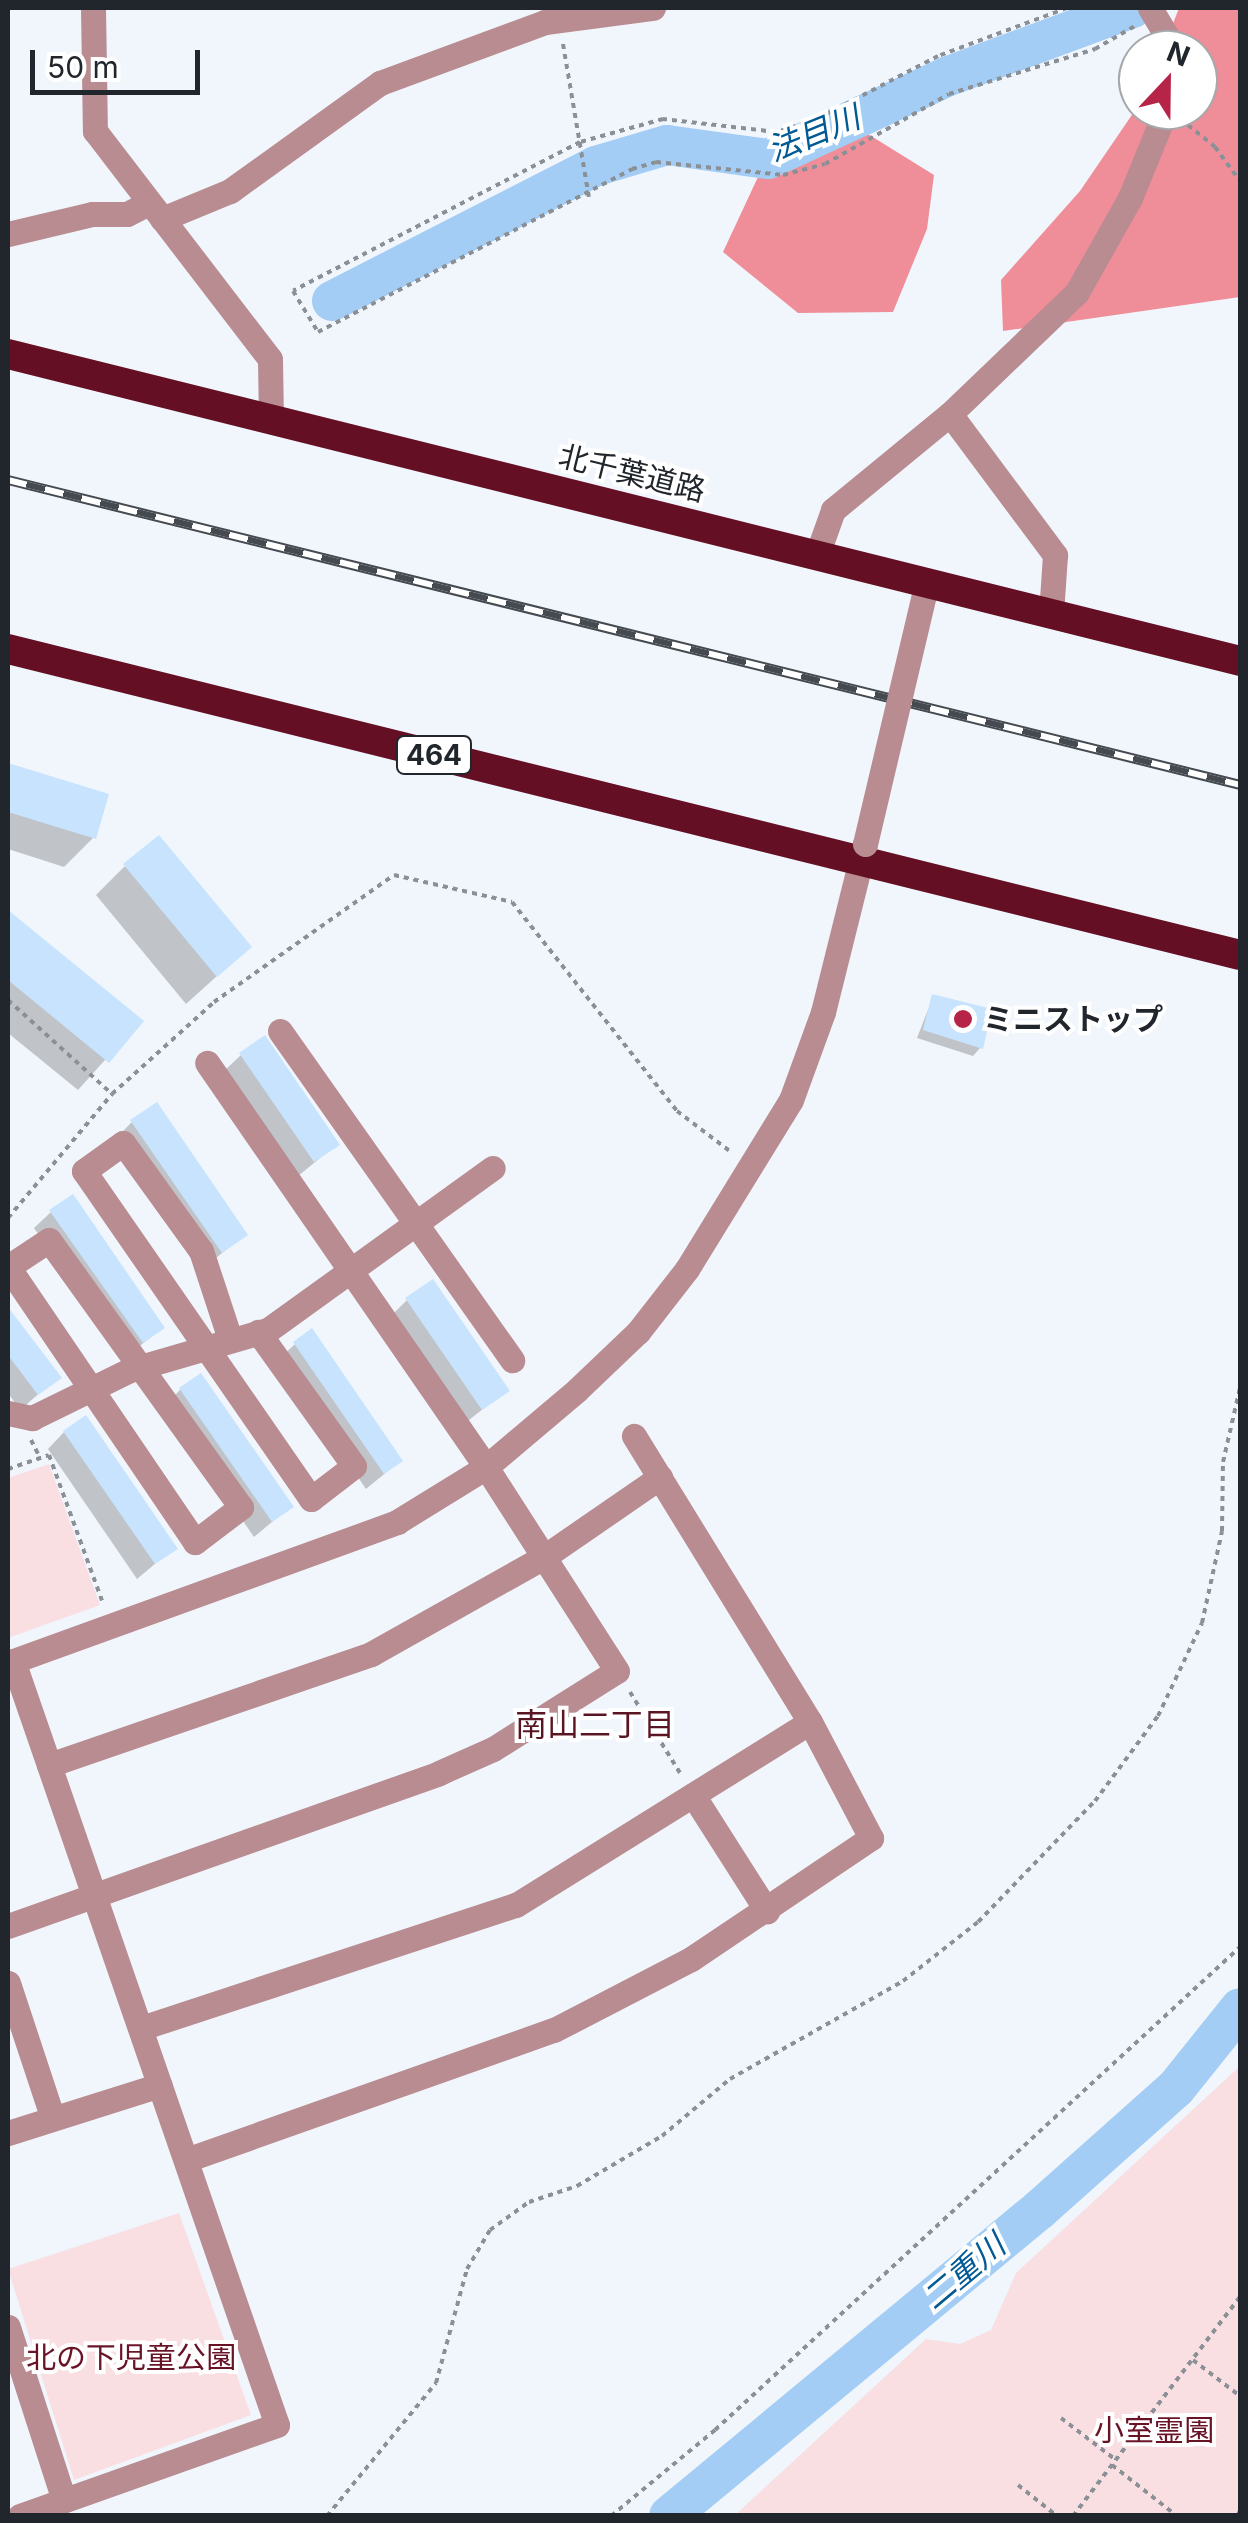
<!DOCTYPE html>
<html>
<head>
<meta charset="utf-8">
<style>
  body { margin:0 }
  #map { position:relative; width:1248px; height:2523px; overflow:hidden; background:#f0f6fc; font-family:Inter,"Noto Sans JP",sans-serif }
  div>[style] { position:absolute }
  .green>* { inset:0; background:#f9dfe1 }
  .forest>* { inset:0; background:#ef8e98 }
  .shadow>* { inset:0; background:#0003 }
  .river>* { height:40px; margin:-20px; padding:0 20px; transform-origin:20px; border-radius:20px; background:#a3cdf4 }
  .building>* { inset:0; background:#c7e3fe }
  .path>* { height:4px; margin-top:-2px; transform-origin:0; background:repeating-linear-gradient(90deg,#8a9096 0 5px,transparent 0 10px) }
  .minor>* { height:25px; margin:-12.5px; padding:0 12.5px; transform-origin:12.5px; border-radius:12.5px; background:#b88c90 }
  .highway>* { height:30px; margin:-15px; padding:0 15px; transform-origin:15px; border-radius:15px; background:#650f24 }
  .rail>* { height:10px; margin-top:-5px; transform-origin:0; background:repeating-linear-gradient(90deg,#fff 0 19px,#444a50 0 38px); box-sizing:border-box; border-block:2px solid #444a50 }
  .minor-bridge>* { height:25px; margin:-12.5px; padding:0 12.5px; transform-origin:12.5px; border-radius:12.5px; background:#b88c90 }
  .dots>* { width:28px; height:28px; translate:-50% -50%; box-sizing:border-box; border:5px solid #fff; border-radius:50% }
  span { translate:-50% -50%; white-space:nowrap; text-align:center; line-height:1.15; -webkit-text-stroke:8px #fff; paint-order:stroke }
  .shield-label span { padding:2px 8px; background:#fff; border:2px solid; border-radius:8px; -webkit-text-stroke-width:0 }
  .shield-label { font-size:28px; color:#21262c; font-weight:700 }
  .street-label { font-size:30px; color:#21262c }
  .poi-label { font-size:30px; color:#21262c; font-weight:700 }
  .left { translate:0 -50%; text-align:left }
  .park-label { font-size:30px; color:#691327 }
  .water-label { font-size:32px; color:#025a94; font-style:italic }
  .neighbourhood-label { font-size:32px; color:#5a1523 }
  .frame { position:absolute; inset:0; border:10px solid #21262c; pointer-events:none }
  .north { position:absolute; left:1118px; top:30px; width:100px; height:100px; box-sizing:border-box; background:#fff; border:2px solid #a6a8ab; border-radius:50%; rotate:22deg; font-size:28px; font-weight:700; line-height:40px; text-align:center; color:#21262c }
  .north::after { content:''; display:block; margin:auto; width:35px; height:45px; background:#b62548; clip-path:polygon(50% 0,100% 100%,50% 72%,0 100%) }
  .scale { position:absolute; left:30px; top:50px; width:170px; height:45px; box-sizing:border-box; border:5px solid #21262c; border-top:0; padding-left:12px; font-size:30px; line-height:35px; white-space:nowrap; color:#21262c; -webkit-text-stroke:8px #fff; paint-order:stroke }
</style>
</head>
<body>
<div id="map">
  <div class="green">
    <i style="clip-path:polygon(49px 1464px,100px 1605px,8px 1638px,8px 1478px)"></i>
    <i style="clip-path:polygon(1240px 2066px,1240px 2515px,735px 2515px,926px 2339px,960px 2344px,991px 2330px,1016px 2273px)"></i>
    <i style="clip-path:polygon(179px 2213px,251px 2415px,74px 2480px,8px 2269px)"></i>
  </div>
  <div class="forest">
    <i style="clip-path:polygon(1179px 8px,1240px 8px,1240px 297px,1003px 331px,1001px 280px,1080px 191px,1138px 106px,1198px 110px,1198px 50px,1163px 50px)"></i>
    <i style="clip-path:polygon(863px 131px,934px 175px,927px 229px,893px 312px,798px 313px,723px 252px,758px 177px)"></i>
  </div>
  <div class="shadow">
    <i style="clip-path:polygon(8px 766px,106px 795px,94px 837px,64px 867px,8px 849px)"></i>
    <i style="clip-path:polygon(125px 866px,249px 947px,186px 1004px,96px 895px)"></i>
    <i style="clip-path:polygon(8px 913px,140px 1021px,78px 1090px,8px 1033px)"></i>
    <i style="clip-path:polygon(933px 997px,981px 1047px,973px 1056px,917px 1038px)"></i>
    <i style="clip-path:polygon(241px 1055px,337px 1144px,297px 1177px,224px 1071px)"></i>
    <i style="clip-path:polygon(132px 1122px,245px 1234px,204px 1268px,115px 1139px)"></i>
    <i style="clip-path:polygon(51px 1212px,162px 1328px,125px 1358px,34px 1228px)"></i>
    <i style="clip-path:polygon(407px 1300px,507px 1390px,464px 1424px,390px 1317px)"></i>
    <i style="clip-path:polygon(8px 1311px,58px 1377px,20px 1410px,8px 1393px)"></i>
    <i style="clip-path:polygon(295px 1344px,400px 1461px,366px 1489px,278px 1360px)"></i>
    <i style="clip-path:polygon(181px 1389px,290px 1507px,254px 1537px,164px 1406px)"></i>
    <i style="clip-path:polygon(64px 1432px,174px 1548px,137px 1579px,48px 1449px)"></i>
  </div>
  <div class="river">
    <i style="left:332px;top:301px;width:297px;rotate:-27.1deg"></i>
    <i style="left:596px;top:166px;width:74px;rotate:-16.5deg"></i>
    <i style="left:667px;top:145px;width:102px;rotate:7.9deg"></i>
    <i style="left:768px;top:159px;width:196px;rotate:-24.7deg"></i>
    <i style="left:946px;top:77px;width:199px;rotate:-20.3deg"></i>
    <i style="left:669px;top:2516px;width:480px;rotate:-39.6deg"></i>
    <i style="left:1039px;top:2210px;width:183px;rotate:-41.7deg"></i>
    <i style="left:1176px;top:2088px;width:102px;rotate:-51.3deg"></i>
  </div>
  <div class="building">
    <i style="clip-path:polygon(8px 763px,109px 794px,96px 839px,8px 812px)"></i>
    <i style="clip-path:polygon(159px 835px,252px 947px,217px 977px,123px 864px)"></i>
    <i style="clip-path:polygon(8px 910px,144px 1021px,109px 1063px,8px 980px)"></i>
    <i style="clip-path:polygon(932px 994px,992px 1009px,983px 1049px,923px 1030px)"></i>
    <i style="clip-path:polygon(265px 1035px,340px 1145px,314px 1162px,239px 1053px)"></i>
    <i style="clip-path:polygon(157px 1102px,248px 1235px,222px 1253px,130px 1120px)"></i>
    <i style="clip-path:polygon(73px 1194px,165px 1328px,143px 1343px,49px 1210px)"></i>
    <i style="clip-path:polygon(433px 1279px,510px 1391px,482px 1410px,405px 1298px)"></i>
    <i style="clip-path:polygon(8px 1307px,62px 1378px,38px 1395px,8px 1355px)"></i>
    <i style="clip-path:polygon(312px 1328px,403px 1461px,384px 1474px,293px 1342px)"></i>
    <i style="clip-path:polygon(201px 1373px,294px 1507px,272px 1522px,179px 1388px)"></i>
    <i style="clip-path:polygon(86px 1415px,178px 1549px,155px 1564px,63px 1431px)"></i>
  </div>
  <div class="path">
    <i style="left:1067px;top:8px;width:138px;rotate:159.6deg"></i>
    <i style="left:938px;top:56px;width:139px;rotate:152.5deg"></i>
    <i style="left:815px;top:120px;width:41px;rotate:162.9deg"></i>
    <i style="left:776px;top:132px;width:114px;rotate:-173.4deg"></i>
    <i style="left:663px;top:119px;width:86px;rotate:164.5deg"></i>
    <i style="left:580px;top:142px;width:323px;rotate:152.6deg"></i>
    <i style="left:293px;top:291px;width:48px;rotate:58.6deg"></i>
    <i style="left:318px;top:332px;width:354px;rotate:-27.4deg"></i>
    <i style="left:632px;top:169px;width:25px;rotate:-16deg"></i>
    <i style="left:656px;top:162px;width:128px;rotate:5.8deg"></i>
    <i style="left:783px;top:175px;width:43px;rotate:-14.7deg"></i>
    <i style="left:825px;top:164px;width:142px;rotate:-29.4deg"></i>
    <i style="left:949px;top:94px;width:153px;rotate:-17.1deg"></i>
    <i style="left:1095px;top:49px;width:46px;rotate:-29.9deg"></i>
    <i style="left:563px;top:44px;width:155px;rotate:80.4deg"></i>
    <i style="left:1188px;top:125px;width:35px;rotate:39deg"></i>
    <i style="left:1215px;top:147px;width:42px;rotate:53.7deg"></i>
    <i style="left:8px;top:1000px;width:140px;rotate:42.1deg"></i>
    <i style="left:8px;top:1218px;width:162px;rotate:-50deg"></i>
    <i style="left:112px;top:1094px;width:137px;rotate:-42deg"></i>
    <i style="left:214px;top:1002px;width:220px;rotate:-35.2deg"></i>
    <i style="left:394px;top:875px;width:121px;rotate:12.9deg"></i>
    <i style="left:512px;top:902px;width:266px;rotate:51.7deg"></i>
    <i style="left:677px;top:1111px;width:68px;rotate:37.2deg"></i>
    <i style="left:31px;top:1440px;width:20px;rotate:63deg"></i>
    <i style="left:8px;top:1469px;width:43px;rotate:-18.9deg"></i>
    <i style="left:49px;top:1455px;width:155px;rotate:70deg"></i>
    <i style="left:630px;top:1692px;width:95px;rotate:58.3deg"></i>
    <i style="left:1193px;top:2360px;width:59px;rotate:37.5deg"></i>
    <i style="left:1061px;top:2418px;width:69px;rotate:37.4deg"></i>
    <i style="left:1112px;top:2465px;width:83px;rotate:38.1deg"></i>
    <i style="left:1018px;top:2485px;width:50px;rotate:38.5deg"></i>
    <i style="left:327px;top:2516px;width:172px;rotate:-50.7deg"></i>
    <i style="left:436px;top:2383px;width:118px;rotate:-74.8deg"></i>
    <i style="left:467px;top:2269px;width:45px;rotate:-59.5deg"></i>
    <i style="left:490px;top:2230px;width:48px;rotate:-35.7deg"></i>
    <i style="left:529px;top:2202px;width:51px;rotate:-18.4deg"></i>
    <i style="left:577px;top:2186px;width:99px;rotate:-30.5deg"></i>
    <i style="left:662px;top:2136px;width:89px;rotate:-40deg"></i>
    <i style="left:730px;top:2079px;width:199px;rotate:-29.5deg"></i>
    <i style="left:903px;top:1981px;width:95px;rotate:-38.2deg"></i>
    <i style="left:978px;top:1922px;width:168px;rotate:-46deg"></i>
    <i style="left:1095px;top:1801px;width:106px;rotate:-53.5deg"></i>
    <i style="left:1158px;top:1716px;width:103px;rotate:-64.7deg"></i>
    <i style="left:1202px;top:1623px;width:94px;rotate:-77.7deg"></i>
    <i style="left:1222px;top:1531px;width:69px;rotate:-89.2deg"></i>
    <i style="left:1223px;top:1462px;width:76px;rotate:-77.1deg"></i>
    <i style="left:611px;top:2516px;width:135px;rotate:-39.6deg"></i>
    <i style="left:715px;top:2430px;width:713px;rotate:-42.61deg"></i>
    <i style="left:1073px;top:2516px;width:275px;rotate:-52.7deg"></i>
    <i style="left:1237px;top:2516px;width:6px;rotate:-59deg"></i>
  </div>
  <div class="minor">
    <i style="left:93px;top:8px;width:123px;rotate:89.1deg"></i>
    <i style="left:95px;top:131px;width:287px;rotate:52.5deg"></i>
    <i style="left:270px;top:359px;width:62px;rotate:89.1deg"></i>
    <i style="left:1150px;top:8px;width:49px;rotate:59.2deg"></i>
    <i style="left:162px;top:219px;width:74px;rotate:-22.4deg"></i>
    <i style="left:230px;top:191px;width:185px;rotate:-35.8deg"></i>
    <i style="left:380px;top:83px;width:176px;rotate:-20.3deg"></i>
    <i style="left:545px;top:22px;width:109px;rotate:-7.4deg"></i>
    <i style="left:8px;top:234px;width:86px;rotate:-13.4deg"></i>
    <i style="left:92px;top:214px;width:35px"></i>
    <i style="left:127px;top:214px;width:25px;rotate:-27deg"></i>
    <i style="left:950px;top:414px;width:176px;rotate:53.3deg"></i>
    <i style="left:1055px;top:555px;width:59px;rotate:93.9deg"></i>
    <i style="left:817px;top:555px;width:48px;rotate:-70.4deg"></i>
    <i style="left:833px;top:510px;width:151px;rotate:-39.4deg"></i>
    <i style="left:950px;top:414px;width:176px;rotate:-43.8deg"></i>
    <i style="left:1077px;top:292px;width:108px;rotate:-60.6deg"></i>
    <i style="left:1130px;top:198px;width:95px;rotate:-67.8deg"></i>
    <i style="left:900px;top:696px;width:117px;rotate:-76.7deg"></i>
    <i style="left:280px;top:1031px;width:403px;rotate:54.8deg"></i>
    <i style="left:49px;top:1240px;width:329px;rotate:54.3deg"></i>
    <i style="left:241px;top:1507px;width:58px;rotate:142.7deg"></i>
    <i style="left:195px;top:1542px;width:333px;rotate:-124.2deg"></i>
    <i style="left:8px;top:1267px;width:49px;rotate:-33.4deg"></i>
    <i style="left:230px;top:1339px;width:93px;rotate:-108.2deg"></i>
    <i style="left:201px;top:1251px;width:133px;rotate:-125.8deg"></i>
    <i style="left:123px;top:1143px;width:48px;rotate:144.3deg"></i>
    <i style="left:84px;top:1171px;width:399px;rotate:55.3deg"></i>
    <i style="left:311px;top:1499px;width:54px;rotate:-37.5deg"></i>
    <i style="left:354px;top:1466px;width:165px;rotate:-125.6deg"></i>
    <i style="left:8px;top:1413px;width:25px;rotate:12deg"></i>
    <i style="left:32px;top:1418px;width:109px;rotate:-26.1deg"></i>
    <i style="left:130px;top:1370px;width:144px;rotate:-16.2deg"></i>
    <i style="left:268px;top:1330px;width:277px;rotate:-35.8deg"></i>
    <i style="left:13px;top:1661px;width:808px;rotate:70.94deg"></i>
    <i style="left:277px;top:2425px;width:273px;rotate:160.5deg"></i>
    <i style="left:8px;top:1663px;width:414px;rotate:-19.9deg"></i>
    <i style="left:397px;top:1522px;width:105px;rotate:-31.7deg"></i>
    <i style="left:486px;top:1467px;width:119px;rotate:-40.2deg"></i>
    <i style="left:577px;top:1390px;width:84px;rotate:-43.6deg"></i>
    <i style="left:638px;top:1332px;width:80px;rotate:-52.1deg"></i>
    <i style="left:687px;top:1269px;width:198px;rotate:-58.4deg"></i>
    <i style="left:791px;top:1100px;width:94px;rotate:-70deg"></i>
    <i style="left:823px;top:1012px;width:173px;rotate:-76deg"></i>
    <i style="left:49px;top:1765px;width:341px;rotate:-19deg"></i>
    <i style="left:371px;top:1654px;width:198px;rotate:-29.3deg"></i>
    <i style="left:544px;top:1557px;width:141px;rotate:-34.6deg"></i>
    <i style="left:693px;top:1795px;width:138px;rotate:57.5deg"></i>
    <i style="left:8px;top:1926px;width:457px;rotate:-19.5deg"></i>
    <i style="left:439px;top:1773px;width:59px;rotate:-24deg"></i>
    <i style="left:493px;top:1749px;width:146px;rotate:-32.2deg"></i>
    <i style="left:617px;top:1671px;width:242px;rotate:-122.7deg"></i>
    <i style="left:486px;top:1467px;width:491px;rotate:-124.6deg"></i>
    <i style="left:8px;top:1983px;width:140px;rotate:71.7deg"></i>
    <i style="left:141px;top:2028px;width:395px;rotate:-18.2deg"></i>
    <i style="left:516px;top:1905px;width:346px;rotate:-31.9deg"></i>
    <i style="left:8px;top:2133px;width:159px;rotate:-17.5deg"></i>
    <i style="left:186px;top:2160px;width:390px;rotate:-19.5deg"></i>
    <i style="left:554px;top:2030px;width:154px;rotate:-27.4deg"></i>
    <i style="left:691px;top:1959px;width:217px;rotate:-33.9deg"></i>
    <i style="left:871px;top:1838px;width:131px;rotate:-117.7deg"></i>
    <i style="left:810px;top:1722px;width:336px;rotate:-121.6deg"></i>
    <i style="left:8px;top:2327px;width:182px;rotate:72.1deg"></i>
  </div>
  <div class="highway">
    <i style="left:8px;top:354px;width:1270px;rotate:13.99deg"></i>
    <i style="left:8px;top:649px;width:1269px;rotate:13.95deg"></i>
  </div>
  <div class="rail">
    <i style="left:8px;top:480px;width:1269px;rotate:13.9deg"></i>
  </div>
  <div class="minor-bridge">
    <i style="left:865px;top:844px;width:152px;rotate:-76.7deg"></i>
  </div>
  <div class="dots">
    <i style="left:963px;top:1019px;background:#b62548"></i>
  </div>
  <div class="shield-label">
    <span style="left:434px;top:755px">464</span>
  </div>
  <div class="street-label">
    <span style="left:632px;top:473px;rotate:14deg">北千葉道路</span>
  </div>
  <div class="poi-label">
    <span class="left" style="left:983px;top:1019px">ミニストップ</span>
  </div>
  <div class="park-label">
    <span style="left:131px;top:2357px">北の下児童公園</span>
    <span style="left:1154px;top:2430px">小室霊園</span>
  </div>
  <div class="water-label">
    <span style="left:814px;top:134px;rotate:-22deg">法目川</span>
    <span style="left:964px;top:2272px;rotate:-40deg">二重川</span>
  </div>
  <div class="neighbourhood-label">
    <span style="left:595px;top:1725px">南山二丁目</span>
  </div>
  <div class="frame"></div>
  <div class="north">N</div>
  <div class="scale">50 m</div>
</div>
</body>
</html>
